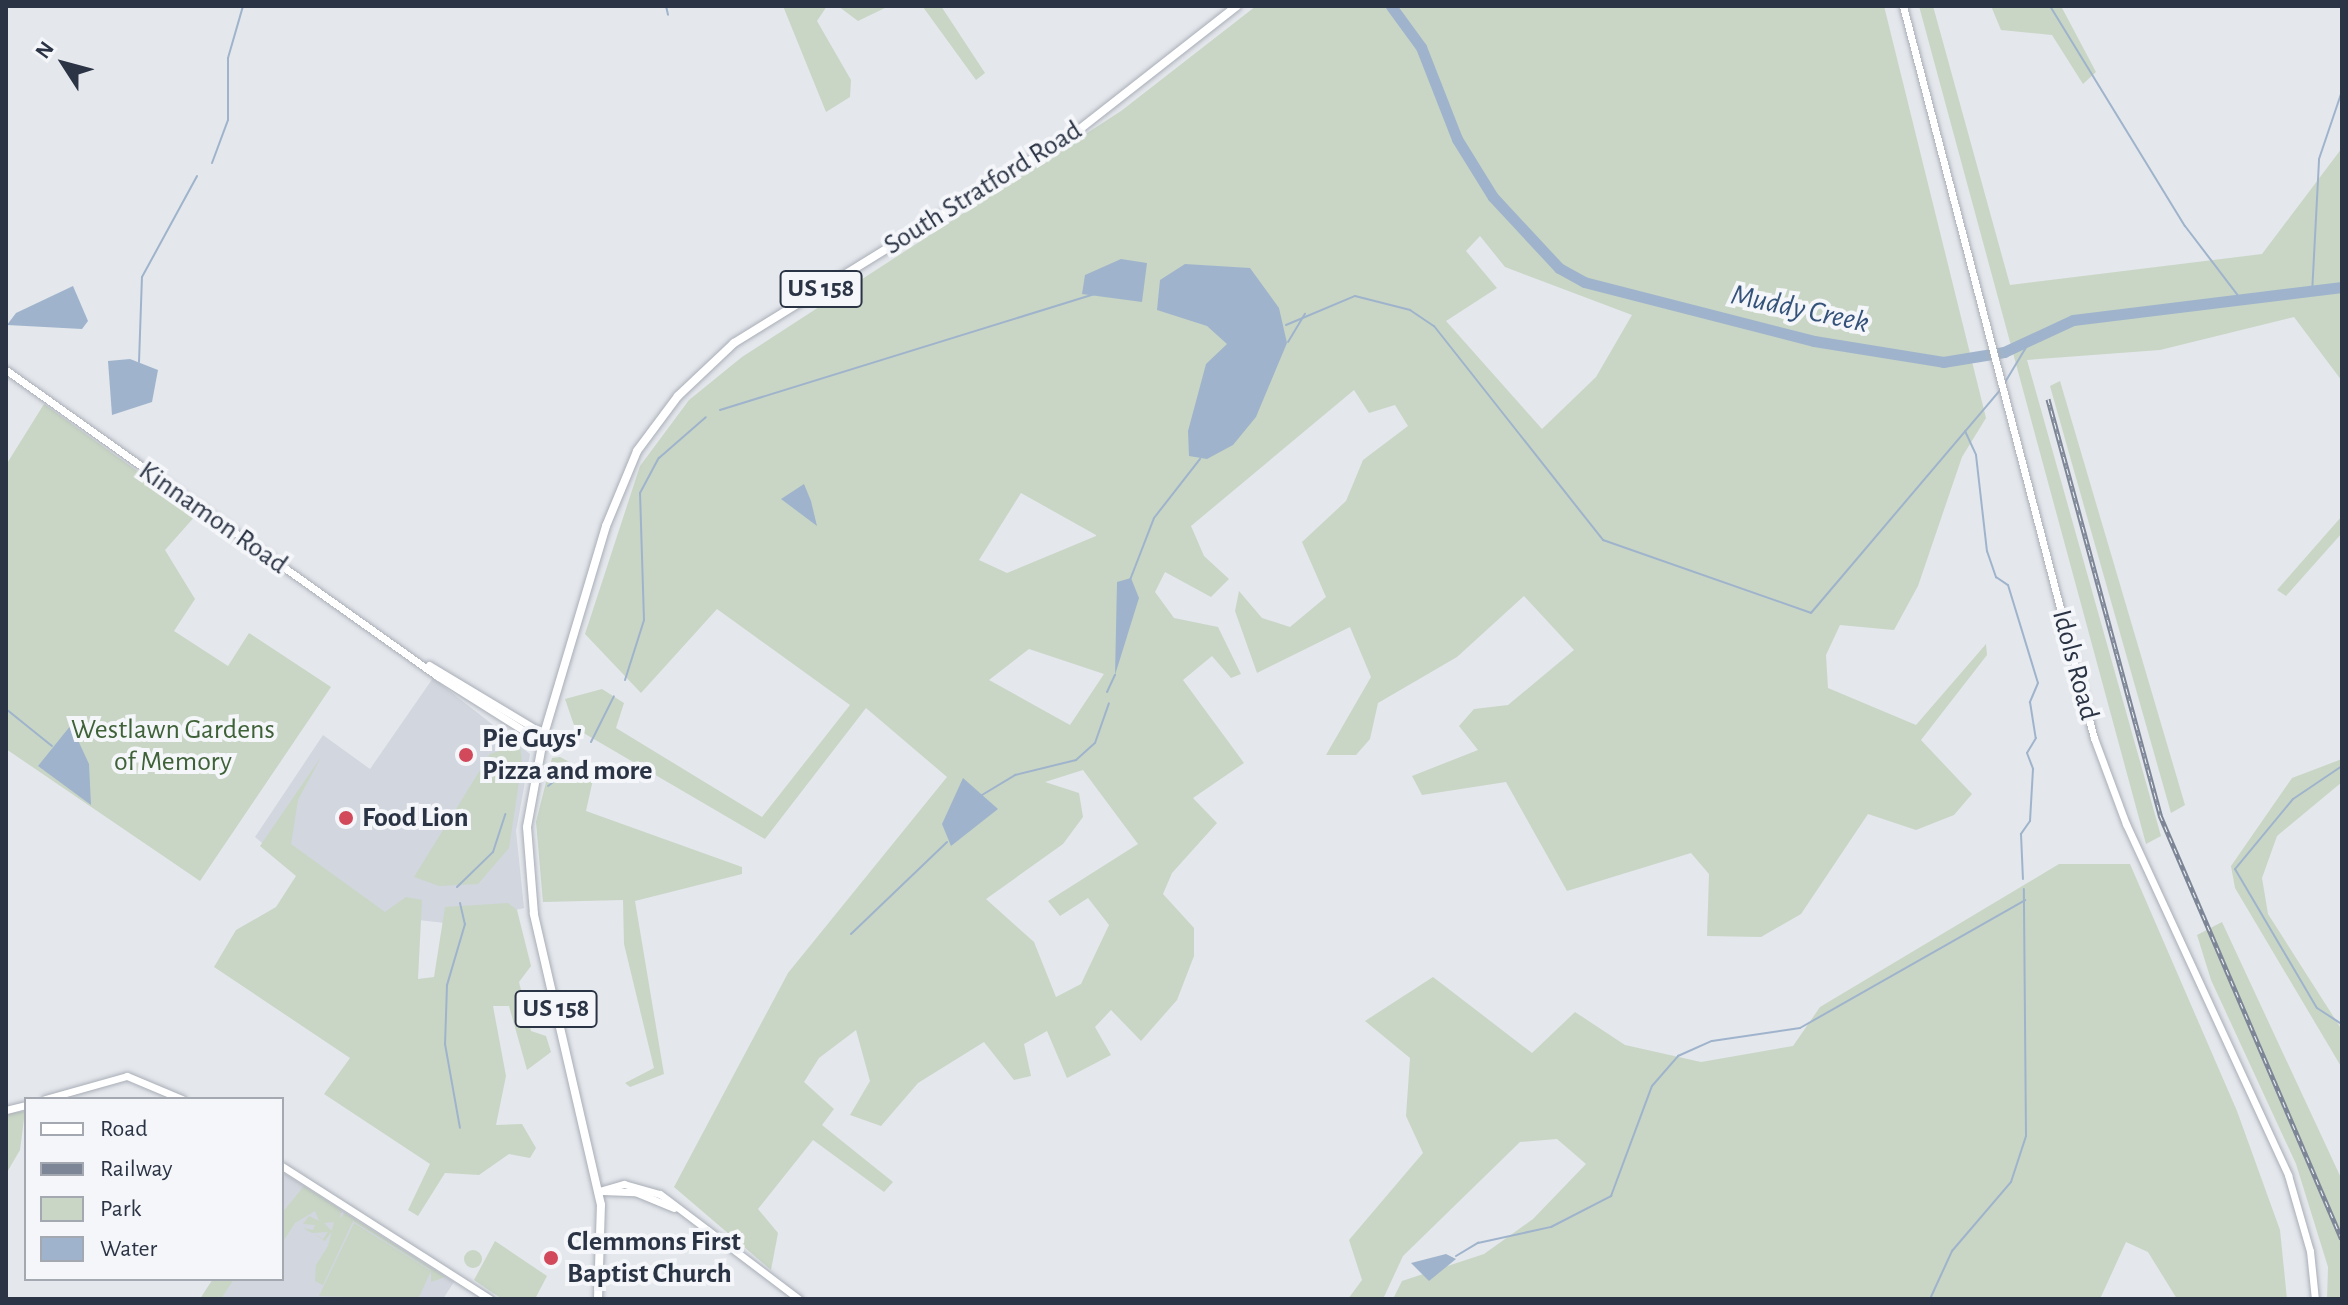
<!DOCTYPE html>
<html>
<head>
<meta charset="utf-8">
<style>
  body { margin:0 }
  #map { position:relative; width:2348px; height:1305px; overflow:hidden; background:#e4e7ec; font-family:"Alegreya Sans",sans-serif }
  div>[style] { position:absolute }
  .built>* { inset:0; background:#d2d6de }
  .green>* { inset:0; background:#c9d6c5 }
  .round { border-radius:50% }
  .water>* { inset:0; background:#9fb4cc }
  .stream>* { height:2px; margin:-1px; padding:0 1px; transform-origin:1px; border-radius:1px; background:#9fb4cc }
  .river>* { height:11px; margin:-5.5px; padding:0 5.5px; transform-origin:5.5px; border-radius:5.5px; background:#9fb4cc }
  .roads { filter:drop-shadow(0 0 2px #a9aeb7) drop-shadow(0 0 2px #a9aeb7) }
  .secondary>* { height:7px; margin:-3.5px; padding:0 3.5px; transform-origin:3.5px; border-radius:3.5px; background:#fff }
  .primary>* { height:8px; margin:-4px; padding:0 4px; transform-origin:4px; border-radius:4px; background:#fff }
  .rail>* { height:5px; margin-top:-2.5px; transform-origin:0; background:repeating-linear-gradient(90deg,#f4f6f9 0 6px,#7d8696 0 12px); box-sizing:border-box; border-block:2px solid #7d8696 }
  .dots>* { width:22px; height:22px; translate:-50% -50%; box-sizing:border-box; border:4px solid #f4f6f9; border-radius:50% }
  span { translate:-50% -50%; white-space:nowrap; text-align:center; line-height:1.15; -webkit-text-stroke:8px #f4f6f9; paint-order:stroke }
  .shield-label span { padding:2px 6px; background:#f4f6f9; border:2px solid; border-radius:6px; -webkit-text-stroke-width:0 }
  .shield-label { font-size:26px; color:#2b3445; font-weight:700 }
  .street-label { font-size:28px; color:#2b3445 }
  .park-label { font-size:28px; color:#3f6138 }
  .poi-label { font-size:28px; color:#2b3445; font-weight:700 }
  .left { translate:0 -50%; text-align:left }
  .water-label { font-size:30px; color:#34527a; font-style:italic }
  .frame { position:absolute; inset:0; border:8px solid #2b3445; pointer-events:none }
  .legend { position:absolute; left:24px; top:1097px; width:260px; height:184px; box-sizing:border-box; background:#f4f6f9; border:2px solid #a4a8b1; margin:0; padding:10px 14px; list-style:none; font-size:24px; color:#2b3445 }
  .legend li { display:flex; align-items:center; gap:16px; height:40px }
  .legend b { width:40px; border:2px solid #a4a8b1 }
  .north { position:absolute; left:24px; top:24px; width:80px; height:80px; -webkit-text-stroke:6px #f4f6f9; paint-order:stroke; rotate:306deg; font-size:22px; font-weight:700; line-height:32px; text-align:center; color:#2b3445 }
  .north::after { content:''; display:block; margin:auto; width:28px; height:36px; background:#2b3445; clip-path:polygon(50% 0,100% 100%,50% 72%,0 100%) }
</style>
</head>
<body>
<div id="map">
  <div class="built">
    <i style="clip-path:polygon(433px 678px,530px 754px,516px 831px,524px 908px,454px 924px,392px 917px,306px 880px,255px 837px,323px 735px,370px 769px)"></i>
    <i style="clip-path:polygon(282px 1172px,454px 1282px,443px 1299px,200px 1299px,213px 1279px,282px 1279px)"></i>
  </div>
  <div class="green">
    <i style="clip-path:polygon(783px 6px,827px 6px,817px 21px,851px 80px,850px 97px,826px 112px)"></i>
    <i style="clip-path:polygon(838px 6px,889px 6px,858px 21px)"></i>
    <i style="clip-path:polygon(907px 6px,941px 6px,985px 73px,976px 80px,923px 7px)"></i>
    <i style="clip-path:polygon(evenodd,1256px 6px,1884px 6px,1986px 418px,1962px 457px,1918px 586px,1894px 630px,1840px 625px,1826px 655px,1828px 688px,1916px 725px,1986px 644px,1987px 655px,1921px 740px,1972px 794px,1954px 815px,1916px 830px,1868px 814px,1801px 914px,1761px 937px,1707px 936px,1709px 874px,1691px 853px,1567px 891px,1506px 782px,1422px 795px,1412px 776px,1478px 750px,1459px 726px,1474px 709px,1508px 705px,1574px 650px,1524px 596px,1457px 657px,1378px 703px,1370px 739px,1356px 755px,1326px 755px,1371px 677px,1350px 627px,1257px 673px,1235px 611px,1239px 591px,1262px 618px,1290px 627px,1326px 597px,1302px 542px,1346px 501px,1363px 460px,1408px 426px,1395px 405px,1369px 413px,1354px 390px,1191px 526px,1204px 556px,1229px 579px,1211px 597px,1165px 572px,1155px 592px,1174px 618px,1218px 627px,1241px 674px,1231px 678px,1212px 656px,1183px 680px,1244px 763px,1193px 798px,1217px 823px,1172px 873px,1163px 894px,1194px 928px,1194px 956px,1177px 1000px,1141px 1041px,1111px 1010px,1095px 1027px,1111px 1055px,1067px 1078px,1047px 1031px,1024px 1044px,1031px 1076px,1014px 1080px,984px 1042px,918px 1083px,881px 1126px,850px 1115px,870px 1081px,856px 1030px,819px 1058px,804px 1082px,834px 1109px,822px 1125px,893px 1182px,884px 1192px,813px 1140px,758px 1209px,778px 1233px,771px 1270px,674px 1187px,788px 973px,947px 777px,866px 708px,765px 839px,575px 728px,565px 699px,602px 689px,624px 703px,616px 728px,762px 817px,850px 705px,717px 609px,641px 693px,585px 634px,640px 466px,689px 400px,742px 357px,1121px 111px,1256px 6px,1480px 236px,1505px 267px,1632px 315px,1596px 377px,1542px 429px,1446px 321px,1497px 288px,1466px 251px,1480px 236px,1256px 6px,1021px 493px,1096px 535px,1096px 536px,1007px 573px,979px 560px,1021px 493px,1256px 6px,1029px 649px,1104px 674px,1070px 725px,989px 680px,1029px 649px,1256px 6px,1083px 770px,1138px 844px,1048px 901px,1060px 916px,1088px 898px,1109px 925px,1081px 984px,1056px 997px,1034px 942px,986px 899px,1063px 844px,1083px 817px,1079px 793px,1045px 782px,1083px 770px)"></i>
    <i style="clip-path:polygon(1919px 6px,1933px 6px,2010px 285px,2262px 254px,2342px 148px,2342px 381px,2294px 317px,2160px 350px,2027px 360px,2161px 836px,2146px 844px)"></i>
    <i style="clip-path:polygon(1991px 6px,2061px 6px,2096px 72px,2083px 84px,2052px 35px,2001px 30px)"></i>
    <i style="clip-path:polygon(2060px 381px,2185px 805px,2171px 813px,2050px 386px)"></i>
    <i style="clip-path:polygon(44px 404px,197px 514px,165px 550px,195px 599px,174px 631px,228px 666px,249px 633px,331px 687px,200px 881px,6px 749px,6px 465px)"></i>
    <i style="clip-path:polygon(2342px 516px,2342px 533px,2286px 596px,2277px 590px)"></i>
    <i style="clip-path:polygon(501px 729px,520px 745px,522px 762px,509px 848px,478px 884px,439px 886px,414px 877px,490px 754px,508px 748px)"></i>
    <i style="clip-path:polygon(321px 757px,298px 800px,291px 844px,385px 912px,406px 897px,422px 900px,418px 979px,434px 977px,445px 907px,508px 903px,517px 910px,531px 966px,519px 982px,531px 1031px,546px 1036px,551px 1052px,527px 1070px,509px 1006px,493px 1006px,506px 1076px,496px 1125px,522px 1124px,536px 1148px,530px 1158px,509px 1154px,479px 1175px,445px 1173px,418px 1216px,408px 1210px,430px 1164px,324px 1094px,350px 1058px,214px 967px,236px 930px,276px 907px,296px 876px,260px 846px)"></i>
    <i style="clip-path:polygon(560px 757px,594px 775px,586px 811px,742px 867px,742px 874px,635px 901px,664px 1074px,630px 1087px,625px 1083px,654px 1068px,624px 944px,623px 900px,543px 902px,536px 822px,552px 758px)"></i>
    <i style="clip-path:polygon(2342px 759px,2342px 782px,2277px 836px,2262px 878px,2268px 914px,2342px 1030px,2342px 1068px,2235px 888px,2231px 866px,2292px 778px)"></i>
    <i style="clip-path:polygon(2059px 864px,2130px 864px,2237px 1111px,2280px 1230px,2287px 1299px,2177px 1299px,2148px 1252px,2126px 1242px,2100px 1299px,1393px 1299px,1402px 1281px,1484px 1254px,1533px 1219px,1586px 1164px,1557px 1139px,1520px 1142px,1403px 1256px,1383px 1299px,1348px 1299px,1362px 1280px,1349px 1240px,1423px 1153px,1406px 1116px,1410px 1058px,1365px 1021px,1433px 977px,1532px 1053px,1575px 1012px,1625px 1045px,1701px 1062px,1793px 1046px,1820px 1007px)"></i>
    <i style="clip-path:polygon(2222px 922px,2342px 1180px,2342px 1299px,2327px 1299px,2328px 1267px,2296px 1164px,2211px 980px,2197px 935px)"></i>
    <i style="clip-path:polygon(25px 1111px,20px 1150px,6px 1174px,6px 1114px)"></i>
    <i style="clip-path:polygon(304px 1186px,341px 1210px,340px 1218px,345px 1213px,445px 1277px,431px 1282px,431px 1270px,353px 1221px,323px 1285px,315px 1281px,316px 1265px,328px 1246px,334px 1222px,324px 1223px,332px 1231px,325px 1241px,314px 1234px,323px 1239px,328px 1232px,312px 1233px,303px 1228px,313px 1230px,315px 1225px,303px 1224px,309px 1216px,319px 1221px,315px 1211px,295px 1223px,282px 1243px,282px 1213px)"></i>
    <i style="clip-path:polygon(354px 1223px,431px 1271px,418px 1299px,319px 1296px)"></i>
    <i style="clip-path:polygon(495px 1241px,547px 1276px,535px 1299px,502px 1299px,474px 1280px)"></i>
    <i class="round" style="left:464px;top:1250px;width:18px;height:18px"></i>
    <i style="clip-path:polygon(213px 1279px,234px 1279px,221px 1299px,200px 1299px)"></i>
  </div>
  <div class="water">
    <i style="clip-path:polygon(1121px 259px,1147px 263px,1142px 302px,1082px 294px,1085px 275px)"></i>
    <i style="clip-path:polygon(1185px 264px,1250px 268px,1279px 308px,1287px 343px,1256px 417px,1233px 445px,1207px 459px,1189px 456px,1188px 431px,1206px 364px,1227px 344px,1207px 326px,1157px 310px,1160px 280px)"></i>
    <i style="clip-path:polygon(73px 286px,88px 321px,82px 329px,7px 325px,16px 313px)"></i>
    <i style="clip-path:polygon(130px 359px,158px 370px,152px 402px,112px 415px,108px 361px)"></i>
    <i style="clip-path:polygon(804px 484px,811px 501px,817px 526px,781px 499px)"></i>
    <i style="clip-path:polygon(1131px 578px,1139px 598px,1115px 675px,1117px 582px)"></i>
    <i style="clip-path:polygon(71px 725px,89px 764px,91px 805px,38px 766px)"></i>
    <i style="clip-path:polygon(963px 778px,998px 809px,951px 846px,942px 824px)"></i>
    <i style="clip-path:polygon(1446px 1254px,1456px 1259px,1429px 1281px,1411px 1263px)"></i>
  </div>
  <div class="stream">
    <i style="left:666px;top:6px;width:9px;rotate:77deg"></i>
    <i style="left:2050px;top:6px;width:258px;rotate:58.5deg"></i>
    <i style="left:2185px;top:226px;width:96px;rotate:52.7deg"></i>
    <i style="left:212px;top:163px;width:46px;rotate:-69.6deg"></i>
    <i style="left:228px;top:120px;width:62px;rotate:-90deg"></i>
    <i style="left:228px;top:58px;width:54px;rotate:-73.9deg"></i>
    <i style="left:2312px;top:294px;width:135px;rotate:-87deg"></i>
    <i style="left:2319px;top:159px;width:72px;rotate:-71.3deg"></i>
    <i style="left:1286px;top:325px;width:75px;rotate:-22.8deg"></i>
    <i style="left:1355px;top:296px;width:57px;rotate:14.3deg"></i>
    <i style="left:1410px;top:310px;width:29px;rotate:34deg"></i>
    <i style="left:1434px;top:326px;width:273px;rotate:51.7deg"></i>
    <i style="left:1603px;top:540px;width:220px;rotate:19.3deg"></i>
    <i style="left:1811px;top:613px;width:294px;rotate:-49.7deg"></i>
    <i style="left:1288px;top:342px;width:33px;rotate:-59deg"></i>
    <i style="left:139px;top:362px;width:85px;rotate:-88deg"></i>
    <i style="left:142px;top:277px;width:115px;rotate:-61.4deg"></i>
    <i style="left:2004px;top:384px;width:47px;rotate:-59deg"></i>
    <i style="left:720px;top:410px;width:393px;rotate:-17.2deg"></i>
    <i style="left:1965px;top:431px;width:26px;rotate:65deg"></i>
    <i style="left:1976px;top:455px;width:97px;rotate:83.5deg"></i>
    <i style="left:1987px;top:551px;width:28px;rotate:71deg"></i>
    <i style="left:1996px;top:577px;width:14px;rotate:34deg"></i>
    <i style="left:2008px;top:585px;width:102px;rotate:73deg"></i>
    <i style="left:2038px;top:683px;width:21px;rotate:113deg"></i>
    <i style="left:2030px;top:702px;width:36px;rotate:81deg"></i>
    <i style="left:2036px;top:738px;width:17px;rotate:121deg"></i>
    <i style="left:2027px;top:753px;width:17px;rotate:69deg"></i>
    <i style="left:2033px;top:769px;width:52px;rotate:93.3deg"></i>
    <i style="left:2030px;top:821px;width:16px;rotate:125deg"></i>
    <i style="left:2021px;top:834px;width:45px;rotate:87.5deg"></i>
    <i style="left:1130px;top:580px;width:66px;rotate:-68.8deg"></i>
    <i style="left:1154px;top:518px;width:75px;rotate:-52.1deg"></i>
    <i style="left:625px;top:680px;width:63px;rotate:-72.4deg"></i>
    <i style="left:644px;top:620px;width:127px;rotate:-91.8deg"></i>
    <i style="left:640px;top:493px;width:40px;rotate:-62deg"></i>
    <i style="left:659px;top:458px;width:62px;rotate:-41.1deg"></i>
    <i style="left:1107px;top:692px;width:19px;rotate:-65deg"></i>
    <i style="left:6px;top:709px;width:59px;rotate:38.8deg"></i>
    <i style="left:591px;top:742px;width:51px;rotate:-63.4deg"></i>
    <i style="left:2342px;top:766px;width:59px;rotate:146deg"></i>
    <i style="left:2293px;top:799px;width:91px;rotate:129.6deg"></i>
    <i style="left:2235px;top:869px;width:161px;rotate:59.5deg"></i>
    <i style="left:2317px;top:1008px;width:30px;rotate:33deg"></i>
    <i style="left:548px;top:786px;width:34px;rotate:-37deg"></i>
    <i style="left:982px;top:795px;width:39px;rotate:-31deg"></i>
    <i style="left:1015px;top:775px;width:63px;rotate:-13.8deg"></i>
    <i style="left:1076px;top:760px;width:25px;rotate:-42deg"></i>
    <i style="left:1095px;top:743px;width:42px;rotate:-70.7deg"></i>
    <i style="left:457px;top:887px;width:50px;rotate:-44.2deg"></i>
    <i style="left:493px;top:852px;width:40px;rotate:-72deg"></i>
    <i style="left:460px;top:903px;width:22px;rotate:77deg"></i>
    <i style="left:465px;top:924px;width:64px;rotate:106.4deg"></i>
    <i style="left:447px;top:985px;width:59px;rotate:91.9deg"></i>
    <i style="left:445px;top:1044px;width:85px;rotate:79.9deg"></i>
    <i style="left:851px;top:934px;width:133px;rotate:-43.8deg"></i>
    <i style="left:1456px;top:1256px;width:26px;rotate:-31deg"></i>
    <i style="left:1478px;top:1243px;width:75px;rotate:-12.4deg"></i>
    <i style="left:1551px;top:1227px;width:68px;rotate:-27.3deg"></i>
    <i style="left:1611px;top:1196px;width:117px;rotate:-69.6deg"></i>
    <i style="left:1652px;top:1086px;width:40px;rotate:-49deg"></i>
    <i style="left:1678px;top:1056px;width:37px;rotate:-24deg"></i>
    <i style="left:1712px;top:1041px;width:89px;rotate:-8.4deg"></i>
    <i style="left:1800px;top:1028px;width:259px;rotate:-29.6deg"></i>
    <i style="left:1930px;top:1299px;width:53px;rotate:-65.4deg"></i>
    <i style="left:1952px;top:1251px;width:91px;rotate:-49.5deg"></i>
    <i style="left:2011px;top:1182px;width:48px;rotate:-71.9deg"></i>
    <i style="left:2026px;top:1136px;width:247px;rotate:-90.5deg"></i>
  </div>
  <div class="river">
    <i style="left:1391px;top:6px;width:51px;rotate:53.8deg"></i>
    <i style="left:1421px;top:47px;width:99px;rotate:68.6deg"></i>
    <i style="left:1457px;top:139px;width:68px;rotate:58.2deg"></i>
    <i style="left:1493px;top:197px;width:97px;rotate:47.1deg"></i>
    <i style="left:1559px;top:268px;width:29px;rotate:29deg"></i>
    <i style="left:1584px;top:282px;width:237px;rotate:14.4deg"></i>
    <i style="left:1814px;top:341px;width:131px;rotate:9.2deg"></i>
    <i style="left:1943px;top:362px;width:62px;rotate:-9.3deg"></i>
    <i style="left:2004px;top:352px;width:76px;rotate:-24.9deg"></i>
    <i style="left:2073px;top:320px;width:271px;rotate:-7deg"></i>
  </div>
  <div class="roads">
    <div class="secondary">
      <i style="left:1903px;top:6px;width:757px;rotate:75.38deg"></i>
      <i style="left:2094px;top:738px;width:92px;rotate:69.6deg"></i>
      <i style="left:2126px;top:824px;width:387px;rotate:65.2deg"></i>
      <i style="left:2288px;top:1175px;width:79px;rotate:73.9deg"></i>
      <i style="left:2310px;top:1251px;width:48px;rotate:84.1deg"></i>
      <i style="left:6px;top:370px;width:529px;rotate:35.37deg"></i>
      <i style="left:437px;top:676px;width:124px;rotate:32.2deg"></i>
      <i style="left:429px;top:665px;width:134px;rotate:31deg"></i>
      <i style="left:45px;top:1099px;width:85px;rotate:-15.7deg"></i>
      <i style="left:127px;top:1076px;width:60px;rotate:22.7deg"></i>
      <i style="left:6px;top:1110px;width:21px;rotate:-14deg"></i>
      <i style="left:282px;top:1166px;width:247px;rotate:32.6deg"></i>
      <i style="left:599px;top:1191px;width:26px;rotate:-16deg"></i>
      <i style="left:624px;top:1184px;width:37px;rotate:16deg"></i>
      <i style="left:660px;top:1194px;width:174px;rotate:37.1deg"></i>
      <i style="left:602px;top:1191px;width:33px;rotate:2deg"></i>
      <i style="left:635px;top:1192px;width:42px;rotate:22.3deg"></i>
    </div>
    <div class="primary">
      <i style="left:598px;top:1299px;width:94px;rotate:-88.2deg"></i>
      <i style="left:601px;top:1205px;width:299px;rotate:-103deg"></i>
      <i style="left:534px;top:914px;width:87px;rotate:-94.6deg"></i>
      <i style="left:527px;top:827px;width:95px;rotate:-79.6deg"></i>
      <i style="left:544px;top:734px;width:217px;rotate:-73.4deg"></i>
      <i style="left:606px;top:526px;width:81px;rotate:-67.5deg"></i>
      <i style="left:637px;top:451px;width:69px;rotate:-53.3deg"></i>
      <i style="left:678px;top:396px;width:77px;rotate:-43.4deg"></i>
      <i style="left:734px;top:343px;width:407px;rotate:-31.7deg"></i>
      <i style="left:1080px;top:129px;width:199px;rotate:-38.1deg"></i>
    </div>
  </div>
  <div class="rail">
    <i style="left:2048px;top:399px;width:431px;rotate:74.9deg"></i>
    <i style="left:2160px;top:815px;width:461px;rotate:66.8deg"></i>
  </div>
  <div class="dots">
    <i style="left:466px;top:755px;background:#d1495b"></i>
    <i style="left:346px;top:818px;background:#d1495b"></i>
    <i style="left:551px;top:1258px;background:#d1495b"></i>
  </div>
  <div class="shield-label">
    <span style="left:821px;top:289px">US 158</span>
    <span style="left:556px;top:1009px">US 158</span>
  </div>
  <div class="street-label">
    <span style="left:983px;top:188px;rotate:-32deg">South Stratford Road</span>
    <span style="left:213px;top:518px;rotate:35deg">Kinnamon Road</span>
    <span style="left:2075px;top:665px;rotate:75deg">Idols Road</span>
  </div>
  <div class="park-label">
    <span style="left:173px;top:746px">Westlawn Gardens<br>of Memory</span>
  </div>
  <div class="poi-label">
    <span class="left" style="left:482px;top:755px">Pie Guys'<br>Pizza and more</span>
    <span class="left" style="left:362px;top:818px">Food Lion</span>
    <span class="left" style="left:567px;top:1258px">Clemmons First<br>Baptist Church</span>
  </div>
  <div class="water-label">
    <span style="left:1800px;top:309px;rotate:12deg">Muddy Creek</span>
  </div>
  <div class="frame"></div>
  <ul class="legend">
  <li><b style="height:10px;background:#fff"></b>Road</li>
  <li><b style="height:10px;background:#7d8696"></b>Railway</li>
  <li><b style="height:22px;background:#c9d6c5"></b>Park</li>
  <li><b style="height:22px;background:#9fb4cc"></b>Water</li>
  </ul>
  <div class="north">N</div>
</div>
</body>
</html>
